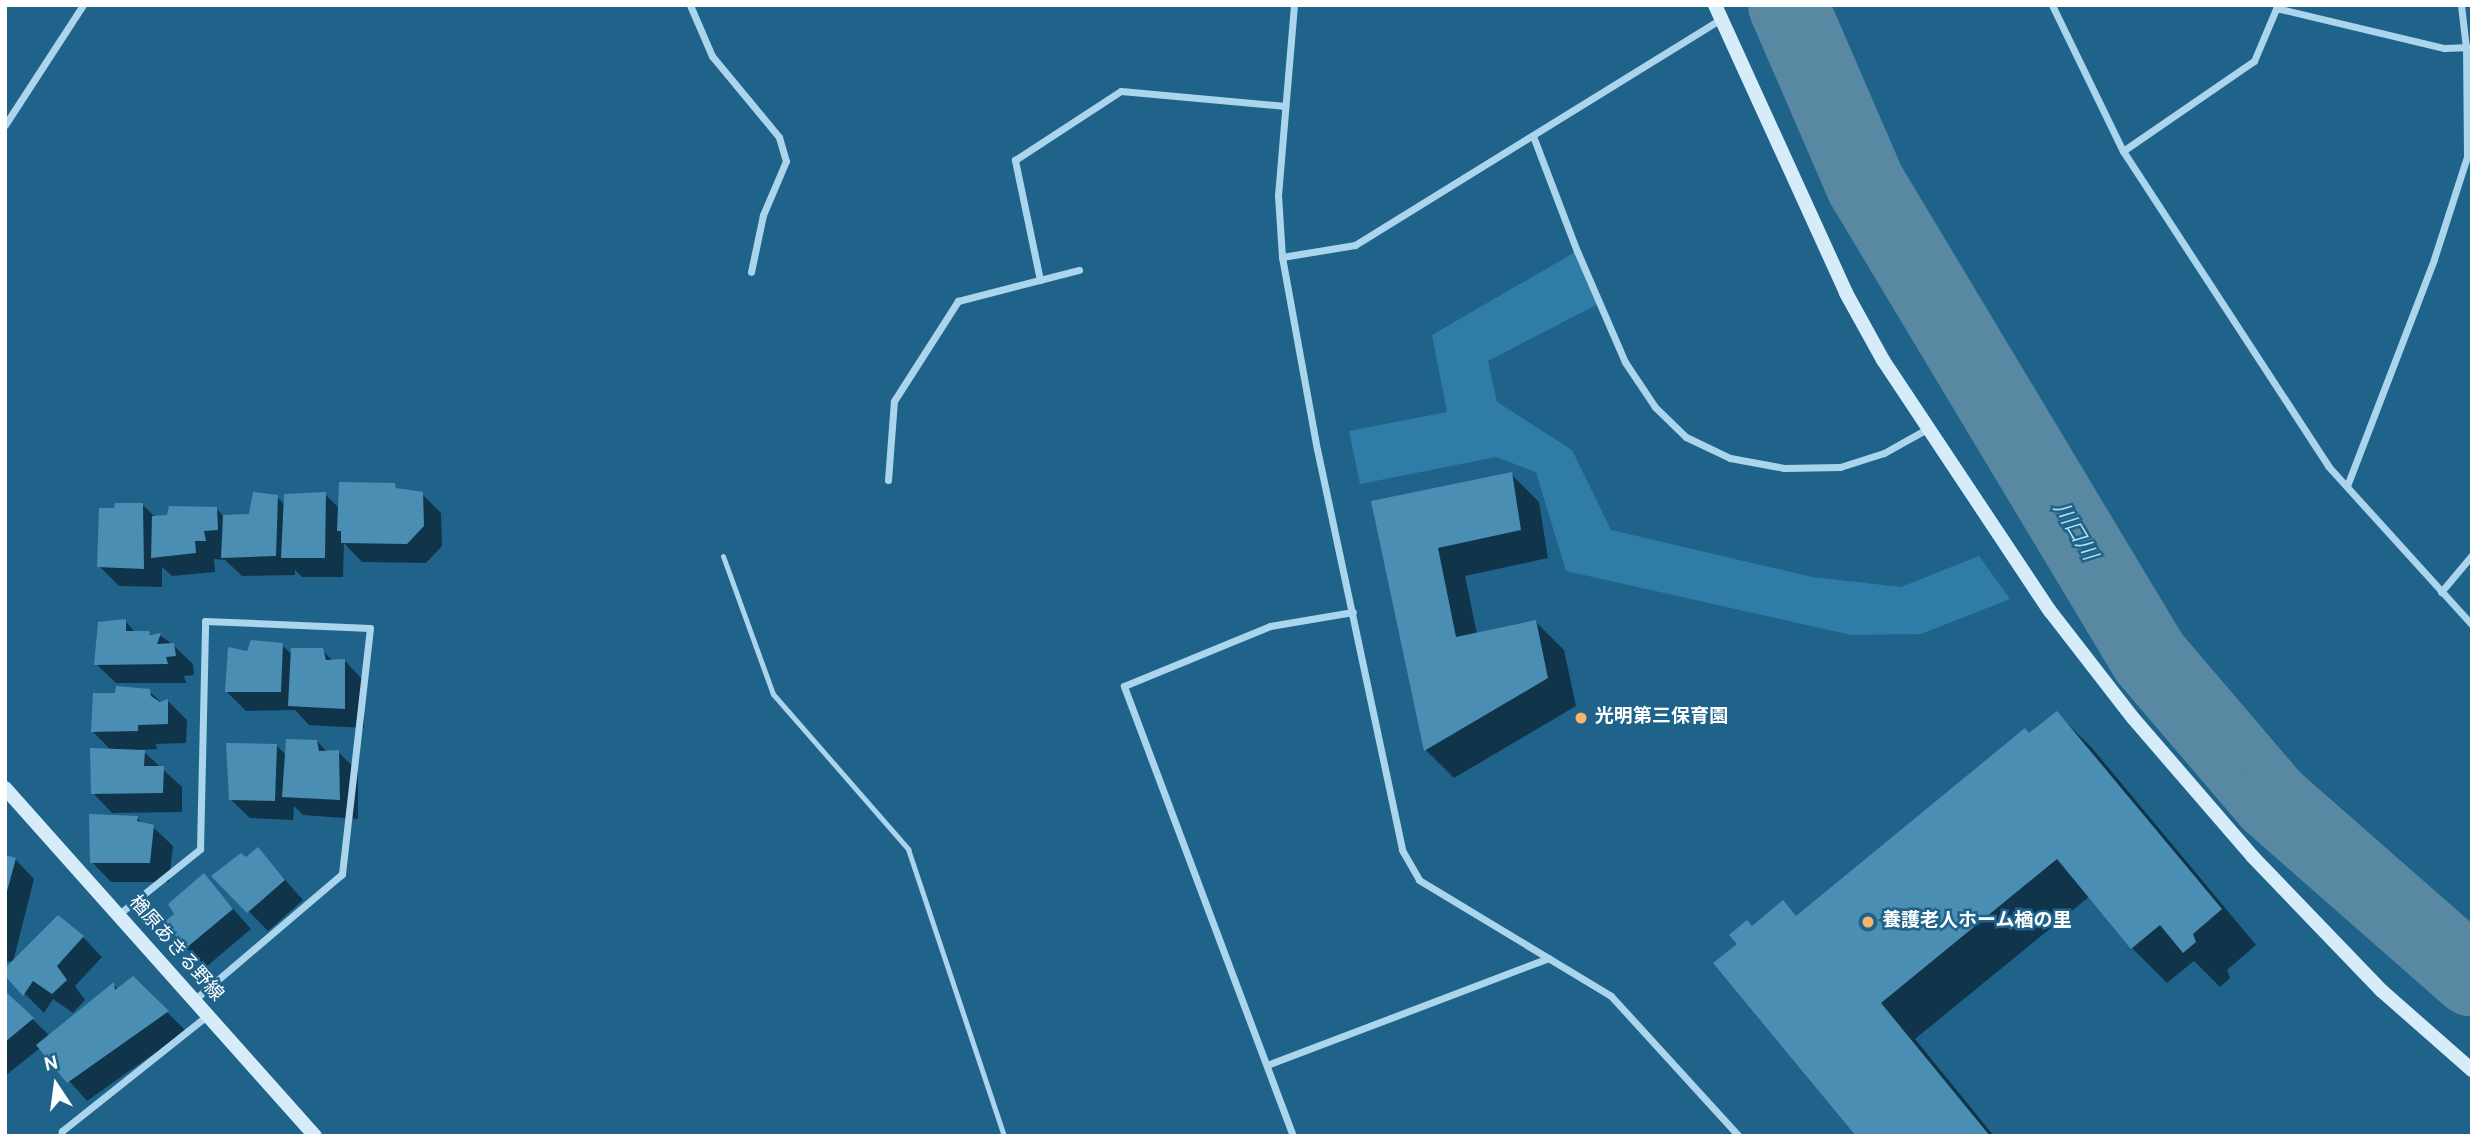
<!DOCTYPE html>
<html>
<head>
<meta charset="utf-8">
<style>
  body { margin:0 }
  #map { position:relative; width:2477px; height:1141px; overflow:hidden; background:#1f638b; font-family:Overpass,"Noto Sans JP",sans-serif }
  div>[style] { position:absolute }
  .green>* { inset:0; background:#2f7da6 }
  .shadow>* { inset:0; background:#0007 }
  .river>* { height:80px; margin:-40px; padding:0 40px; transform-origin:40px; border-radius:40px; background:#5888a2 }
  .building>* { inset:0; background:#4b8eb4 }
  .lane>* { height:5px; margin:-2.5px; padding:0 2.5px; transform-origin:2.5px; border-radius:2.5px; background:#abd5ec }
  .street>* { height:7px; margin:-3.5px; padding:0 3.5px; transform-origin:3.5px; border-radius:3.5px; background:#abd5ec }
  .secondary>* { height:14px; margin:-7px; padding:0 7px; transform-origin:7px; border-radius:7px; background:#d6ecf9 }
  .dots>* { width:19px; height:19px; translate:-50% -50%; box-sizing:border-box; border:4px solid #1f638b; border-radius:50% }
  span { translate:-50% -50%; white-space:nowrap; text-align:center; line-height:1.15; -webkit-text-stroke:5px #1f638b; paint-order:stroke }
  .poi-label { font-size:19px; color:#fff; font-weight:700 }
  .left { translate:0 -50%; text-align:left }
  .street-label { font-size:19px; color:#fff }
  .water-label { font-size:21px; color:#b6def3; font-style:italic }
  .frame { position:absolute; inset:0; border:7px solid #fff; pointer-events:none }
  .north { position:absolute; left:21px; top:1050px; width:70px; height:70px; -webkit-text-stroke:5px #1f638b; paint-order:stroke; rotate:347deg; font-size:19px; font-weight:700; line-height:28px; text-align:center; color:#fff }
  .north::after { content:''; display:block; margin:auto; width:24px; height:32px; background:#fff; clip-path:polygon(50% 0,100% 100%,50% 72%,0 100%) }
</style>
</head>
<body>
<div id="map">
  <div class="green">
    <i style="clip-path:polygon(1577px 251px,1600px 303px,1488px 361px,1497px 402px,1572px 450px,1611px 530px,1812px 577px,1901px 587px,1979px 556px,2010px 599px,1921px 634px,1851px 635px,1566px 571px,1536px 472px,1496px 457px,1360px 484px,1349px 431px,1447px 412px,1432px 335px)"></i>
  </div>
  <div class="shadow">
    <i style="clip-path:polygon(1511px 474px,1539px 502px,1548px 558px,1465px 576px,1477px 634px,1536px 622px,1564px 650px,1576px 706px,1454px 778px,1426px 750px,1373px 502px)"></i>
    <i style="clip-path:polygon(394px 485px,400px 491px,422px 494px,441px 513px,442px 546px,426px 563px,362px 562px,344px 543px,343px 577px,302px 577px,295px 570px,295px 575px,242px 576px,225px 560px,214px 559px,215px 572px,172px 576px,162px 567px,162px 587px,119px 586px,99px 566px,142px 504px,156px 518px,217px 509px,224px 517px,251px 516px,277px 497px,285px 505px,325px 494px,340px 509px)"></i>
    <i style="clip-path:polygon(125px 621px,136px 633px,160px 635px,173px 645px,193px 664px,194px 675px,184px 676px,186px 683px,116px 683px,96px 664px)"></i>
    <i style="clip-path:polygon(282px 645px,293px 656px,322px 650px,333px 661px,344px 660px,363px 680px,364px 728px,309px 725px,295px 710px,246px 711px,227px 692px,248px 653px)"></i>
    <i style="clip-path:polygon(149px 691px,162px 703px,168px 701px,187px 720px,186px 743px,156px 744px,157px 749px,142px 750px,182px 787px,182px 812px,112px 813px,93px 793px,111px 750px,93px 732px)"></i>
    <i style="clip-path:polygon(2057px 713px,2092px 748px,2256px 945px,2227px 970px,2230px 978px,2220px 987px,2194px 961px,2167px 983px,2132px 948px,2090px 896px,1915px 1039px,1994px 1136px,1858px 1136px,1739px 944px,1752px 928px,1797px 917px)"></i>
    <i style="clip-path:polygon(317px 741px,327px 752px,338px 752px,358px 771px,358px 819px,303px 815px,294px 806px,293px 820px,250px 818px,230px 799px,276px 745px,286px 755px)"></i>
    <i style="clip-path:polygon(137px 818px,144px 825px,153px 827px,173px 846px,169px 882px,111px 882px,92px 862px)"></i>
    <i style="clip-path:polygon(258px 849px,303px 900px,268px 931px,214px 876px,246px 860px)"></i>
    <i style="clip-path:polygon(5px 857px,15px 859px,34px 879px,13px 962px,5px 961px)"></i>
    <i style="clip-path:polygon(204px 876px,251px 929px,206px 967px,186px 948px,168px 921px)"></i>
    <i style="clip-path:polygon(83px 937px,102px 957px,75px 986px,85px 1000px,73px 1013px,53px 999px,44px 1013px,5px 974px)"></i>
    <i style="clip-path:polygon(133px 978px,186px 1031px,87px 1101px,40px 1048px,5px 1076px,5px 993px,50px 1036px,114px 985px,118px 990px)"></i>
  </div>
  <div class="river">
    <i style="left:1788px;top:5px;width:196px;rotate:66.6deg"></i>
    <i style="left:1866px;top:185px;width:550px;rotate:59.05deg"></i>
    <i style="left:2149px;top:657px;width:189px;rotate:49.5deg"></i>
    <i style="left:2272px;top:801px;width:266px;rotate:41.3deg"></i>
  </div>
  <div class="building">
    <i style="clip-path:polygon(1512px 472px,1521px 530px,1438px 548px,1456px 637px,1536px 620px,1548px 678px,1424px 751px,1371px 501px)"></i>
    <i style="clip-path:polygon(339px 482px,395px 483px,396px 488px,423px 492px,424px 526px,407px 544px,341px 543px,341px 531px,337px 531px)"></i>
    <i style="clip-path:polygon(253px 492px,278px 495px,276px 556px,221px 558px,223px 515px,249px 514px)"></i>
    <i style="clip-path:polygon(326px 492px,325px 558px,281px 558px,284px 494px)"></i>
    <i style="clip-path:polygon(115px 503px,143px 503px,144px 569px,97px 567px,99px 508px,114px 508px)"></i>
    <i style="clip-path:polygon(169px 506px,217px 507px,218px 530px,204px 531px,206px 541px,195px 541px,196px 553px,151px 558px,152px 516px,167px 515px)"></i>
    <i style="clip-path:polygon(126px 619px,126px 631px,149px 631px,150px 635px,161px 633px,157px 644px,174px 643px,176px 656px,166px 657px,168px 664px,94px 665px,98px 622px)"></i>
    <i style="clip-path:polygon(251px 640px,283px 643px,281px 692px,225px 692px,228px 647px,247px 651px)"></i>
    <i style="clip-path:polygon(291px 648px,323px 648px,326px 660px,345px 659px,345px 709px,288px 706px)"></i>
    <i style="clip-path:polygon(116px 686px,150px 689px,151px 696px,160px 702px,168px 699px,168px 724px,138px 725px,138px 731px,91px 732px,93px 693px,115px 693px)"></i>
    <i style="clip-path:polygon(2057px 711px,2222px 909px,2193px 934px,2196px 942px,2183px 953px,2160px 925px,2131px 949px,2057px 859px,1881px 1003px,1990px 1136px,1856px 1136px,1713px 963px,1737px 944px,1729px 935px,1747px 920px,1752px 926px,1783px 900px,1796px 916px,2025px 728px,2029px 733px)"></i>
    <i style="clip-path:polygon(286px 739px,317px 740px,319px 751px,339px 750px,340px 800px,282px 797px)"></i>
    <i style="clip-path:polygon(226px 743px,277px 744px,275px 801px,229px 800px)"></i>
    <i style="clip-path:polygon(90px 748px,145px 750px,144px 766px,164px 766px,163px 793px,91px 794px)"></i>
    <i style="clip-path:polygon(89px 814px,138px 816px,137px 821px,154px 825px,150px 863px,90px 863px)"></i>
    <i style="clip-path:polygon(258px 847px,285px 880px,247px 913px,211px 876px,241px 853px,246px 857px)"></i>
    <i style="clip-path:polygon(5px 855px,16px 858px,6px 895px,5px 895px)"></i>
    <i style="clip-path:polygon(204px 873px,233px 909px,185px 949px,165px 921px,174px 914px,168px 904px)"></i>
    <i style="clip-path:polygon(58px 915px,84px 936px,57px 966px,67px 980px,52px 994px,33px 981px,23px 996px,5px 976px,5px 968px)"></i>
    <i style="clip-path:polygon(133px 976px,169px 1011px,67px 1083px,36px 1045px,114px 982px,115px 990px)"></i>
    <i style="clip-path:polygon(5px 991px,34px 1018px,5px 1042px)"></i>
  </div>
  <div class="lane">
    <i style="left:723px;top:556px;width:147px;rotate:70.1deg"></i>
    <i style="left:773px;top:694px;width:206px;rotate:48.9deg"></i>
    <i style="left:908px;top:849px;width:303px;rotate:71.5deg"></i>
  </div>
  <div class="street">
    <i style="left:690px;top:5px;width:56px;rotate:66.7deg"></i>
    <i style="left:712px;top:56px;width:105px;rotate:50.4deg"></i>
    <i style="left:779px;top:137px;width:25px;rotate:74deg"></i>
    <i style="left:786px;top:161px;width:59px;rotate:113.1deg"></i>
    <i style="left:763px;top:215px;width:58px;rotate:101.9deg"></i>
    <i style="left:1294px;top:5px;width:191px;rotate:94.8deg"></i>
    <i style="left:1278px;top:195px;width:62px;rotate:86.3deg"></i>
    <i style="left:1282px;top:257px;width:195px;rotate:79.7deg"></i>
    <i style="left:1317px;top:449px;width:410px;rotate:78deg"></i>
    <i style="left:1402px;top:850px;width:34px;rotate:60deg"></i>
    <i style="left:1419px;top:880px;width:224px;rotate:31.1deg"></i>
    <i style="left:1611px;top:996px;width:190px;rotate:47.6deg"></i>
    <i style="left:2052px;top:5px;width:162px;rotate:64.1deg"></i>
    <i style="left:2123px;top:151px;width:376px;rotate:56.9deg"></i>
    <i style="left:2328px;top:466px;width:215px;rotate:47.8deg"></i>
    <i style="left:2276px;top:8px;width:173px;rotate:13.4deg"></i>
    <i style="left:2444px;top:48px;width:28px;rotate:-2deg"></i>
    <i style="left:5px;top:125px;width:143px;rotate:-57deg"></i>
    <i style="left:1533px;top:136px;width:123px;rotate:69.1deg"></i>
    <i style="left:1577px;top:251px;width:121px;rotate:66.6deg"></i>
    <i style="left:1625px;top:362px;width:54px;rotate:56.3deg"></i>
    <i style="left:1655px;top:407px;width:43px;rotate:44.1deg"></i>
    <i style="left:1686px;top:437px;width:49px;rotate:25.5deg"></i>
    <i style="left:1730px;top:458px;width:55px;rotate:10.5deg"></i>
    <i style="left:1784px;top:468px;width:56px;rotate:-1deg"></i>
    <i style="left:1840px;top:467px;width:46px;rotate:-17.7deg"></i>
    <i style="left:1884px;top:453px;width:49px;rotate:-29.2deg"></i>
    <i style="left:2123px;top:151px;width:159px;rotate:-34.5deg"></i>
    <i style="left:2254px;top:61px;width:56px;rotate:-67.1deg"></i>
    <i style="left:1282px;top:257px;width:74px;rotate:-9.3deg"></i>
    <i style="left:1355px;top:245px;width:430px;rotate:-31.7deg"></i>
    <i style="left:1040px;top:280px;width:123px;rotate:-101.8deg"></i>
    <i style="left:1015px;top:160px;width:126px;rotate:-33.1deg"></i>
    <i style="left:1121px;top:91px;width:165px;rotate:5.2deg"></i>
    <i style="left:888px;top:480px;width:79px;rotate:-85.7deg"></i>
    <i style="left:894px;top:401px;width:119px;rotate:-57.4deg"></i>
    <i style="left:958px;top:301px;width:125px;rotate:-14.4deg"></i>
    <i style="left:2347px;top:486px;width:243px;rotate:-69deg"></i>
    <i style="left:2434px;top:259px;width:107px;rotate:-72.1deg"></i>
    <i style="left:2467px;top:157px;width:109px;rotate:-90.5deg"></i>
    <i style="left:2466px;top:48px;width:43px;rotate:-96.6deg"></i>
    <i style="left:2441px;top:592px;width:48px;rotate:-50deg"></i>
    <i style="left:119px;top:914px;width:104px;rotate:-38.7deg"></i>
    <i style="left:200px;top:849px;width:228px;rotate:-88.7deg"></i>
    <i style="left:205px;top:621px;width:165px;rotate:2.4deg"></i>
    <i style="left:370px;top:628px;width:248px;rotate:96.5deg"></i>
    <i style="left:342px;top:874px;width:194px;rotate:139.6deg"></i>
    <i style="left:1267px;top:1065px;width:301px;rotate:-20.8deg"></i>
    <i style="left:61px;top:1136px;width:5px;rotate:-79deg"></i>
    <i style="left:62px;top:1131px;width:186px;rotate:-38.5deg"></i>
    <i style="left:1293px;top:1136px;width:481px;rotate:-110.6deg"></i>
    <i style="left:1124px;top:686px;width:158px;rotate:-22.3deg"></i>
    <i style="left:1270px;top:626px;width:84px;rotate:-9.6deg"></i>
  </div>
  <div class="secondary">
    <i style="left:1715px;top:5px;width:316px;rotate:65.5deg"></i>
    <i style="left:1846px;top:293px;width:77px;rotate:61.1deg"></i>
    <i style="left:1883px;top:360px;width:301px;rotate:56.4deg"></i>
    <i style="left:2050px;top:611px;width:135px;rotate:52.2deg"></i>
    <i style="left:2133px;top:718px;width:184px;rotate:49.2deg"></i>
    <i style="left:2253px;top:857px;width:186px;rotate:46.1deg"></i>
    <i style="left:2382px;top:991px;width:120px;rotate:41.3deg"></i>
    <i style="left:5px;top:788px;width:466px;rotate:48.3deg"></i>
  </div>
  <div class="dots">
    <i style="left:1581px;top:718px;background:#fab46a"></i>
    <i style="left:1868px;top:922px;background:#fab46a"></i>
  </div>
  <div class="poi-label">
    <span class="left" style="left:1595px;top:718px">光明第三保育園</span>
    <span class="left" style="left:1882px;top:922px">養護老人ホーム楢の里</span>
  </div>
  <div class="street-label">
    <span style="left:175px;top:949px;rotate:49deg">楢原あきる野線</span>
  </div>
  <div class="water-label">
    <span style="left:2074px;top:532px;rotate:59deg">川口川</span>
  </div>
  <div class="frame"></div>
  <div class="north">N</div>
</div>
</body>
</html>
